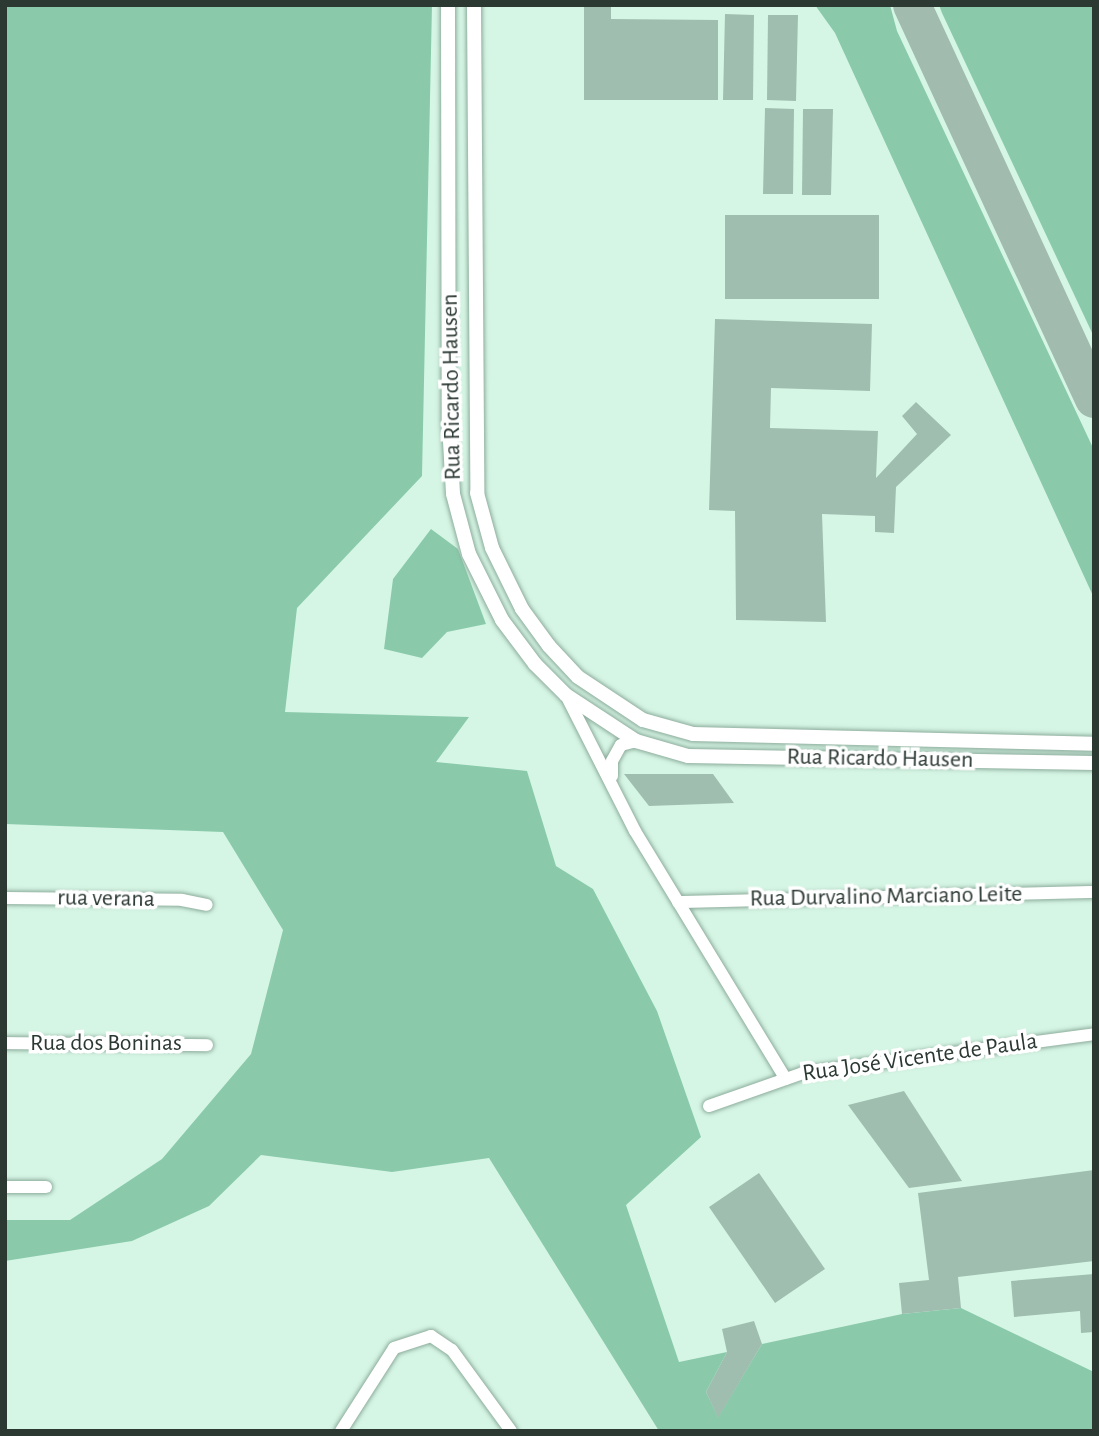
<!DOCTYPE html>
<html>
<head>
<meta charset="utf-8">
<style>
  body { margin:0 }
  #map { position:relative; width:1099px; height:1436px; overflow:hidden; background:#d6f6e5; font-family:"Alegreya Sans",sans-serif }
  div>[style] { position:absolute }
  .green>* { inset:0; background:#8acaab }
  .taxiway>* { height:38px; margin:-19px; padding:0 19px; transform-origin:19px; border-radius:19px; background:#a1bbae }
  .building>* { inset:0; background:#a0beaf }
  .roads { filter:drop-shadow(0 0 2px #8dac9c) drop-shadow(0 0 2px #8dac9c) }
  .minor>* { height:12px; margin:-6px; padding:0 6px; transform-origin:6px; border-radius:6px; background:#fff }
  .tertiary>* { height:14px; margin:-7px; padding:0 7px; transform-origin:7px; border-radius:7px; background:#fff }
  span { translate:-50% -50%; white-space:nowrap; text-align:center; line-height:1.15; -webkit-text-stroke:7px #fff; paint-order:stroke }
  .street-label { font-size:24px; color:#2c3933 }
  .frame { position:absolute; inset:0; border:7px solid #2c3933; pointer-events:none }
</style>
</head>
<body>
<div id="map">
  <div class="green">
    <i style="clip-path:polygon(5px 5px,432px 5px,422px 476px,297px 608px,285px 712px,469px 717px,436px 762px,527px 771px,556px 866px,593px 889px,657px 1011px,701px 1137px,626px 1205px,679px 1362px,727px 1352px,706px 1392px,718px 1417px,762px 1344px,902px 1314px,961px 1308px,1094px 1372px,1094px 1431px,659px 1431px,489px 1158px,392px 1172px,261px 1155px,209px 1206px,132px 1241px,5px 1261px,5px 1220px,70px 1220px,162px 1159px,251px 1054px,283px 930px,223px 832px,5px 824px)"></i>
    <i style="clip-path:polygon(815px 5px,890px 5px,897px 31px,1094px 450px,1094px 598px,835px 33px)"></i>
    <i style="clip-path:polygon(939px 5px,1094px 5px,1094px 337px,942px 13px)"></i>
    <i style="clip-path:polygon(431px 529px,458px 549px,486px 624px,447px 632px,422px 658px,384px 649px,393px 579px)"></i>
  </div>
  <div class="taxiway">
    <i style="left:912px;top:5px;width:434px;rotate:65.2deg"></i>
  </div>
  <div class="building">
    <i style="clip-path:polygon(584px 6px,611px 6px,611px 19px,718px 20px,718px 100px,584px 100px)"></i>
    <i style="clip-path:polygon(725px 14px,754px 15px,753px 100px,723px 100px)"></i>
    <i style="clip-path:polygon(768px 15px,798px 15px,796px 101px,767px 100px)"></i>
    <i style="clip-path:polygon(765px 108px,794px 109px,793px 194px,763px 194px)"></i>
    <i style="clip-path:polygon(803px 109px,833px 109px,831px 195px,802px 195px)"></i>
    <i style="clip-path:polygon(725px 215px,879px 215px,879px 299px,725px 299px)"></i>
    <i style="clip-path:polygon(715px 319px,872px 324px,870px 391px,771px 388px,770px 428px,878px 431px,876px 478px,917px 434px,902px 416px,916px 402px,951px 435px,896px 487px,894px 533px,875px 532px,875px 516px,822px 514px,826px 622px,736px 620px,735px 511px,709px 510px)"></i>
    <i style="clip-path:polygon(624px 774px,713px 774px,734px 803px,649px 806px)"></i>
    <i style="clip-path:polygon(904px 1091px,962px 1181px,909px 1188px,848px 1105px)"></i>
    <i style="clip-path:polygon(1094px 1170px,1094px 1261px,958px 1277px,961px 1308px,902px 1314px,899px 1283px,929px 1280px,918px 1193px)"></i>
    <i style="clip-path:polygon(759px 1173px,825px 1269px,775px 1303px,709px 1207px)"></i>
    <i style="clip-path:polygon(1094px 1274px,1094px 1332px,1081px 1333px,1080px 1311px,1014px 1317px,1011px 1281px)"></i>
    <i style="clip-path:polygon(754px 1321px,762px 1344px,718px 1418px,706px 1392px,727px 1352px,722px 1329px)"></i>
  </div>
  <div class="roads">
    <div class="minor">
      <i style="left:567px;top:697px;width:150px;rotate:63.1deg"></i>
      <i style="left:635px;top:831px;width:290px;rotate:58.7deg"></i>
      <i style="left:612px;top:776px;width:15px;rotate:-90deg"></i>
      <i style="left:612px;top:761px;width:18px;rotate:-61deg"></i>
      <i style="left:621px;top:745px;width:16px;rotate:-15deg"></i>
      <i style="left:5px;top:898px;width:177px;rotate:0.6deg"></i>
      <i style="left:182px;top:900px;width:25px;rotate:11deg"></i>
      <i style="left:678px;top:902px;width:416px;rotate:-1.4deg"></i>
      <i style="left:5px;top:1043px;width:202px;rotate:0.6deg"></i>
      <i style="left:709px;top:1106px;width:100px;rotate:-19.3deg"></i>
      <i style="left:803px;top:1073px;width:294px;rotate:-7.6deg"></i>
      <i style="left:5px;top:1187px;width:41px"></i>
      <i style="left:341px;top:1431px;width:98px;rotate:-57.4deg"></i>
      <i style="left:394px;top:1348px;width:39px;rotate:-18deg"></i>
      <i style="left:431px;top:1336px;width:25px;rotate:34deg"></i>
      <i style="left:452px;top:1350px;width:100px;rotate:53.9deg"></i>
    </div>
    <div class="tertiary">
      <i style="left:448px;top:5px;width:419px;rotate:89.9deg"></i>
      <i style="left:449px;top:424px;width:70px;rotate:86.7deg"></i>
      <i style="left:453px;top:494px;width:62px;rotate:75.1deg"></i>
      <i style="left:469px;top:554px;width:74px;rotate:63.4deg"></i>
      <i style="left:502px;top:620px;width:55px;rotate:53.1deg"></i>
      <i style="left:535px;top:664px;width:44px;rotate:45deg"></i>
      <i style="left:566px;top:695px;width:84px;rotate:33.3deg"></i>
      <i style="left:636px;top:741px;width:54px;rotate:16.1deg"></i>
      <i style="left:688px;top:756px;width:406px;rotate:1deg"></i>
      <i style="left:474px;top:5px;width:488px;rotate:89.6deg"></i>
      <i style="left:477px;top:493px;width:57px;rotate:74.7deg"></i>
      <i style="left:492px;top:548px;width:68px;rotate:63.8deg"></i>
      <i style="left:522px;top:609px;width:46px;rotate:53.9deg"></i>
      <i style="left:549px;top:646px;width:42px;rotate:46.9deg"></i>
      <i style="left:578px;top:677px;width:78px;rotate:33.5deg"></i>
      <i style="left:643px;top:720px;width:52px;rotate:15.6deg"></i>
      <i style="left:693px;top:734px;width:401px;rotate:1.4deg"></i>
    </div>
  </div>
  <div class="street-label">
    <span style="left:452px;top:387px;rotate:-91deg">Rua Ricardo Hausen</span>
    <span style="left:880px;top:759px;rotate:1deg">Rua Ricardo Hausen</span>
    <span style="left:886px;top:897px;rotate:-1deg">Rua Durvalino Marciano Leite</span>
    <span style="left:106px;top:899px;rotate:1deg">rua verana</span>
    <span style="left:106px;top:1044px">Rua dos Boninas</span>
    <span style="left:920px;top:1058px;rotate:-8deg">Rua José Vicente de Paula</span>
  </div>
  <div class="frame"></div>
</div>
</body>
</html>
